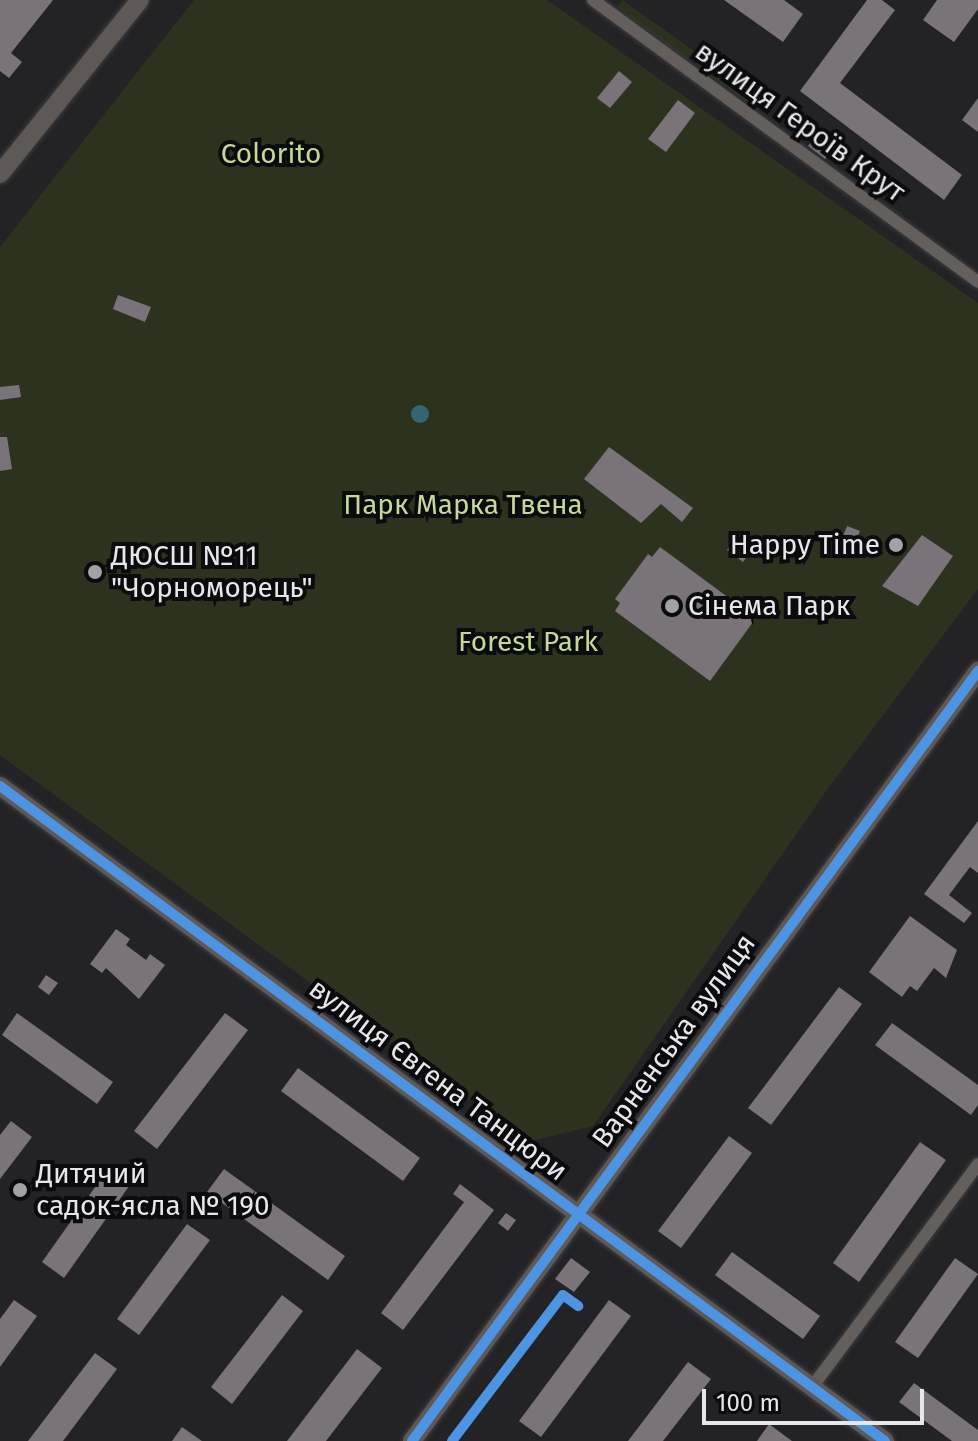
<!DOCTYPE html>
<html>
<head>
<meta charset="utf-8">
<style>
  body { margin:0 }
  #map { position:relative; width:978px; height:1441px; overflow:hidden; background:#232224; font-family:"Fira Sans",sans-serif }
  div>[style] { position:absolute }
  .green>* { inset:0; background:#2d321f }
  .water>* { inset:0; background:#366572 }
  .round { border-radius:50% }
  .building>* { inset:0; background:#7a737a }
  .roads { filter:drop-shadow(0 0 2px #3e3d40) drop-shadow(0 0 2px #3e3d40) }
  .street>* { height:12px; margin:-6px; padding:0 6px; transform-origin:6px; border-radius:6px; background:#645e5d }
  .secondary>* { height:18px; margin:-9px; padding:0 9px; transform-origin:9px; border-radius:9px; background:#5e5857 }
  .cycleway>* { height:10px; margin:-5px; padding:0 5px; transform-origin:5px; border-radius:5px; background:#4d94e3 }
  .dots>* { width:22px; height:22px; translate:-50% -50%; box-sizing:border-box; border:4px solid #0b0b0d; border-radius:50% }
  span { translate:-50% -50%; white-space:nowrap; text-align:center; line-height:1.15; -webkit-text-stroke:8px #0b0b0d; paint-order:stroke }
  .street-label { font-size:28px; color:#e7e6e9 }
  .park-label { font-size:28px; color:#c4d997 }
  .poi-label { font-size:28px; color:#e7e6e9 }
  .right { translate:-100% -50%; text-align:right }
  .left { translate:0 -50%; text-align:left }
  .scale { position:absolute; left:702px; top:1389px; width:222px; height:36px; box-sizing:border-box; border:4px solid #e7e6e9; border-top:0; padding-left:10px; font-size:24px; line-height:28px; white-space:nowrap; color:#e7e6e9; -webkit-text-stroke:6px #0b0b0d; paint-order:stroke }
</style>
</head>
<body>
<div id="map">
  <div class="green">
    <i style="clip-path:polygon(194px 0,547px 0,978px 303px,978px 589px,827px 790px,593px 1126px,527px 1142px,0 755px,0 247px)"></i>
    <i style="clip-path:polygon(622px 0,694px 51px,687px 60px,617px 7px)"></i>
    <i style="clip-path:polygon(703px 54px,755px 93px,747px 102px,696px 64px)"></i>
  </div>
  <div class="water">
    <i class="round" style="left:411px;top:405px;width:18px;height:18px"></i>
  </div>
  <div class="building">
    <i style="clip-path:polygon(0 0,53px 0,11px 53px,22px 62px,9px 78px,0 71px)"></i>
    <i style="clip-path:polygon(724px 0,784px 0,803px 14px,783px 42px)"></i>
    <i style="clip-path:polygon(867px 0,882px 0,895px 10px,840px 83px,962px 175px,944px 200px,800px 91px)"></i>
    <i style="clip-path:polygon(937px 0,978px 0,978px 9px,954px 42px,923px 20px)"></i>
    <i style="clip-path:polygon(619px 71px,632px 82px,610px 108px,597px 98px)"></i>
    <i style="clip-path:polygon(978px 98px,978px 132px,962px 120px)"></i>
    <i style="clip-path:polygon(678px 100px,695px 113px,666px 152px,648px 139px)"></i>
    <i style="clip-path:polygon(815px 137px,832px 149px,825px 159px,808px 146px)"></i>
    <i style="clip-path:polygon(118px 295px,151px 307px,145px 322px,113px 309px)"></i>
    <i style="clip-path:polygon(19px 385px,21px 397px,0 400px,0 387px)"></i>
    <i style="clip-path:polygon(0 437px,7px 437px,12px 469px,0 471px)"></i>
    <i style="clip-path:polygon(609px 447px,693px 508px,682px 522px,661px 504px,641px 523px,584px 479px)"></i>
    <i style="clip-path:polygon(847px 526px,860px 531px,855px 543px,842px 539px)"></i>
    <i style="clip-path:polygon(740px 532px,756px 543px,743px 562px,727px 550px)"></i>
    <i style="clip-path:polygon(922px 535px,953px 556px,918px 606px,882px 586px)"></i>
    <i style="clip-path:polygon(660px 547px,756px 618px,710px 681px,615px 611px,620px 603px,615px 599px,648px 554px,652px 557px)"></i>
    <i style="clip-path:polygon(978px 821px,978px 873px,970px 867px,949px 895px,972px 913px,964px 923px,924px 894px)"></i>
    <i style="clip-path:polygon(910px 916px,957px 950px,946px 978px,934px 968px,917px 991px,910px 986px,902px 997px,869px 972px)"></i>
    <i style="clip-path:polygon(116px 929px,130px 939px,126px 945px,146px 960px,150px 954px,165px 965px,139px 999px,106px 968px,102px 973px,90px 964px)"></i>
    <i style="clip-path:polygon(46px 975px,58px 983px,49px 995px,38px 987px)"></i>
    <i style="clip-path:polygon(839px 987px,862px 1004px,771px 1125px,748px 1108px)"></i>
    <i style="clip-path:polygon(17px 1013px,113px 1082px,97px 1104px,2px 1035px)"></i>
    <i style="clip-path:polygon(225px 1013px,248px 1030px,157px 1149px,134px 1131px)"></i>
    <i style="clip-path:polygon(892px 1023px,978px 1085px,978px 1105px,971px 1115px,875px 1045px)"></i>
    <i style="clip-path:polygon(298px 1068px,420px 1158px,403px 1181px,281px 1091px)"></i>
    <i style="clip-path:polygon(11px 1121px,32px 1137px,0 1179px,0 1135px)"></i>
    <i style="clip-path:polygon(729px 1136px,752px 1153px,681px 1248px,658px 1231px)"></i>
    <i style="clip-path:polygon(920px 1142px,946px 1160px,859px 1282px,833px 1263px)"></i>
    <i style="clip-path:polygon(110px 1166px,132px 1182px,64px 1278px,42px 1262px)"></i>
    <i style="clip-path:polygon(224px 1169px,345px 1256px,328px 1280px,207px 1192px)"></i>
    <i style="clip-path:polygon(460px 1184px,494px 1210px,403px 1330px,381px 1313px,464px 1202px,453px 1194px)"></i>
    <i style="clip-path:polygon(506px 1213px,516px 1220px,508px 1231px,498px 1223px)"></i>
    <i style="clip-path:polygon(187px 1224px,210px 1240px,139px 1335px,117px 1319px)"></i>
    <i style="clip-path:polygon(732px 1252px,820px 1316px,803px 1339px,715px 1275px)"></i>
    <i style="clip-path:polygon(571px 1258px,590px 1272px,574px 1292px,555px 1279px)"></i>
    <i style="clip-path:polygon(955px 1258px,978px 1274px,918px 1358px,895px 1342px)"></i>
    <i style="clip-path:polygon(282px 1295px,303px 1311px,232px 1404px,211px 1387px)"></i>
    <i style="clip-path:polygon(14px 1300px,37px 1316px,0 1367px,0 1319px)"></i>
    <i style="clip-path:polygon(609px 1300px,631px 1316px,541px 1437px,519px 1421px)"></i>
    <i style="clip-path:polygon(357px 1349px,382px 1368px,326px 1441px,287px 1441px)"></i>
    <i style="clip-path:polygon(95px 1353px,117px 1369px,63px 1441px,28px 1441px)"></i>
    <i style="clip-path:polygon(688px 1362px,711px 1379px,663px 1441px,628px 1441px)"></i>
    <i style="clip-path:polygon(914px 1383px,978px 1430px,978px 1441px,952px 1441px,899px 1402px)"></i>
    <i style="clip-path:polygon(769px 1424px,792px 1441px,757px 1441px)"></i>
    <i style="clip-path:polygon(182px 1427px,202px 1441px,172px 1441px)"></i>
  </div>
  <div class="roads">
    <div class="street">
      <i style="left:593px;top:0;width:477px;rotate:36.2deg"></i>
      <i style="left:812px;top:1387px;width:278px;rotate:-53.3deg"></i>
    </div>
    <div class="secondary">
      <i style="left:0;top:174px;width:223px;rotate:-51.2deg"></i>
      <i style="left:0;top:786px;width:1101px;rotate:36.51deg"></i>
      <i style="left:412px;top:1441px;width:956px;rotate:-53.68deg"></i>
    </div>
  </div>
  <div class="cycleway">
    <i style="left:0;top:786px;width:1101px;rotate:36.51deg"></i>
    <i style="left:412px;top:1441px;width:956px;rotate:-53.68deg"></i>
    <i style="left:452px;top:1441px;width:183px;rotate:-52.8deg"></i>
    <i style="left:563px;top:1295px;width:19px;rotate:36deg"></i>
  </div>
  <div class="dots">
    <i style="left:896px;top:545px;background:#a2a1a4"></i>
    <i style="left:95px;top:572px;background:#a2a1a4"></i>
    <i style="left:672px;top:606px;background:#a2a1a4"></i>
    <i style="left:20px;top:1190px;background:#a2a1a4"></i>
  </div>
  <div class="street-label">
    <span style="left:800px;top:122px;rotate:36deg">вулиця Героїв Крут</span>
    <span style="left:674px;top:1041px;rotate:-54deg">Варненська вулиця</span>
    <span style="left:438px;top:1080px;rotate:37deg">вулиця Євгена Танцюри</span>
  </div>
  <div class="park-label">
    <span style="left:271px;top:154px">Colorito</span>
    <span style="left:463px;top:505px">Парк Марка Твена</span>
    <span style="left:528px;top:642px">Forest Park</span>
  </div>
  <div class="poi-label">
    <span class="right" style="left:880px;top:545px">Happy Time</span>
    <span class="left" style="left:111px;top:572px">ДЮСШ №11<br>"Чорноморець"</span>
    <span class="left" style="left:688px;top:606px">Сінема Парк</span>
    <span class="left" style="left:36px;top:1190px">Дитячий<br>садок-ясла № 190</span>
  </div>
  <div class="scale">100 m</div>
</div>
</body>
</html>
